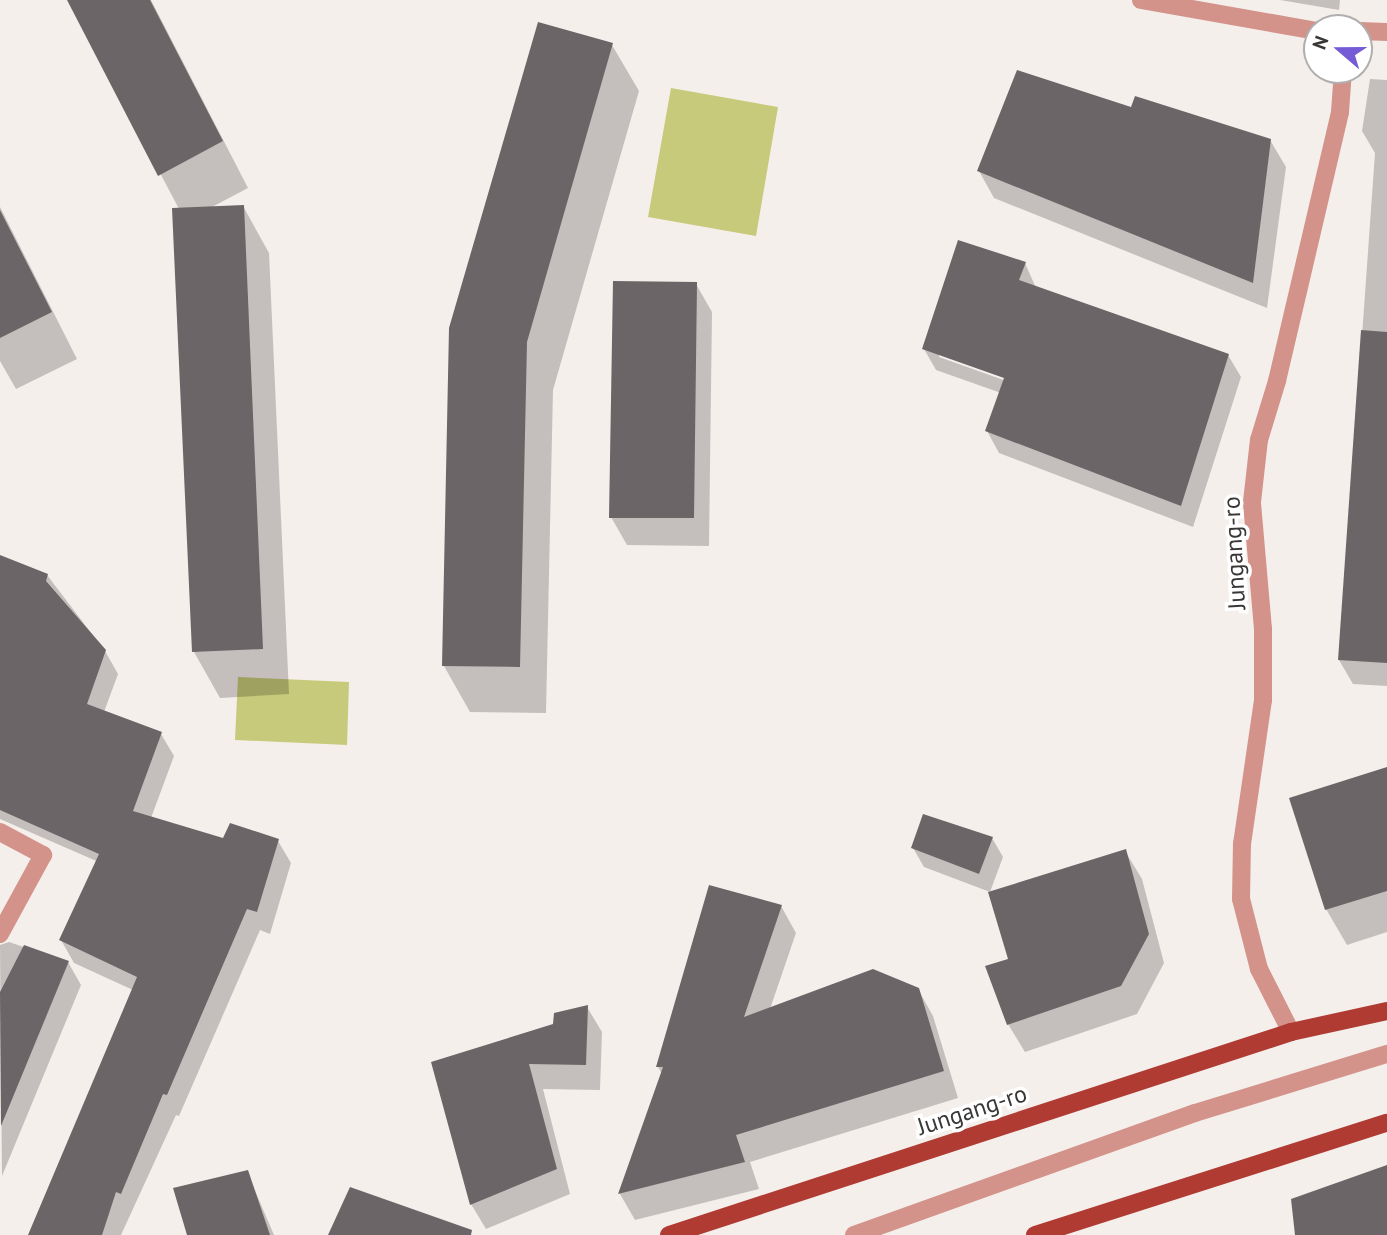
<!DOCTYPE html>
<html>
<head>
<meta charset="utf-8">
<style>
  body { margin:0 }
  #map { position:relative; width:1387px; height:1235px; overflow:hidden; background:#f5efec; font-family:"PT Sans",sans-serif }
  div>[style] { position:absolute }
  .green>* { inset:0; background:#c7ca7a }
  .shadow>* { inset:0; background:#0003 }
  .building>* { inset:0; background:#6b6568 }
  .lane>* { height:18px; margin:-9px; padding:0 9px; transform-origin:9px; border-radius:9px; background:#d4938a }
  .street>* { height:18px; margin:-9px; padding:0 9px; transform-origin:9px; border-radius:9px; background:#d4938a }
  .primary>* { height:18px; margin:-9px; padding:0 9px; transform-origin:9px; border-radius:9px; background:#af3b33 }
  span { translate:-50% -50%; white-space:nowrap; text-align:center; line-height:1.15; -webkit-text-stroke:7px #fff; paint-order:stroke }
  .street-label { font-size:24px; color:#393736 }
  .north { position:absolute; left:1303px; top:14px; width:70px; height:70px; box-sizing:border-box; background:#fff; border:2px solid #b0afaf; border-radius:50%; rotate:290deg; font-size:19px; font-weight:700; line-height:28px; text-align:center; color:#393736 }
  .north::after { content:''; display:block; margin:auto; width:24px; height:32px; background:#755bd5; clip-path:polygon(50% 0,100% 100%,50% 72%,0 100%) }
</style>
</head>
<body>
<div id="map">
  <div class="green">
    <i style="clip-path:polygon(671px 88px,778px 107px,756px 236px,648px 217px)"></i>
    <i style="clip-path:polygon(238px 677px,349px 682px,347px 745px,235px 740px)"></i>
  </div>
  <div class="shadow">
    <i style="clip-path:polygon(69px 0,151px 0,248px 188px,210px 208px,243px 206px,269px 253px,289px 694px,220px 698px,194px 652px,179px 209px)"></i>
    <i style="clip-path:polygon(1280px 0,1340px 0,1339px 10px)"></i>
    <i style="clip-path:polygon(612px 45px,639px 91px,553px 390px,546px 713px,470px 712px,444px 666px,451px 328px)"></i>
    <i style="clip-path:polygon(1370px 79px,1387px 80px,1387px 686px,1353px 684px,1339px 660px,1375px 153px,1362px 131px)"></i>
    <i style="clip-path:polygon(1132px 109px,1270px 140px,1286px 167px,1267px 308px,994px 198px,979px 171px)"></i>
    <i style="clip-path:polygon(0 207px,77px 359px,16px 389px,0 361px)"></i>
    <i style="clip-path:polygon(evenodd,1025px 263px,1036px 288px,1228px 355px,1241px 377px,1193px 527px,999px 453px,987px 431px,1001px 393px,936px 370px,924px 349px,1025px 263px,939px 353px,1013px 379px,1012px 383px,939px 357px,939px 353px)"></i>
    <i style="clip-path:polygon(696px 284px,712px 312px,709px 546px,627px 545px,611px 517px)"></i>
    <i style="clip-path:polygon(0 557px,47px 575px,105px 651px,118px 674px,104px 712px,161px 734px,174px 756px,151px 818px,224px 841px,278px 841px,291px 863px,270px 934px,260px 930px,179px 1116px,176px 1115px,121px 1235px,30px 1235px,133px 990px,74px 963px,61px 940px,117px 870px,0 819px)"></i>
    <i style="clip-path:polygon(1387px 769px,1387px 932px,1347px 945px,1326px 909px)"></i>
    <i style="clip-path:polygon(992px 838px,1003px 857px,990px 892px,924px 867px,913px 848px)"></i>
    <i style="clip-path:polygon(1125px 851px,1142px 879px,1164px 963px,1137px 1014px,1025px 1052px,1008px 1024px,1010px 960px)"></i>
    <i style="clip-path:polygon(781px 906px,796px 933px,770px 1009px,918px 989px,933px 1016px,958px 1098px,750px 1162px,759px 1189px,635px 1220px,620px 1194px,662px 1074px,658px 1067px)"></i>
    <i style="clip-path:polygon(9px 942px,68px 962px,81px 985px,2px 1176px,0 945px)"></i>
    <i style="clip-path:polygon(587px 1007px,602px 1032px,600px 1090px,543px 1089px,570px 1194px,486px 1229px,471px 1204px,433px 1064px,555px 1025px)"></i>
    <i style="clip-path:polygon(247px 1172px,274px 1235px,194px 1235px)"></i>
  </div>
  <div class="building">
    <i style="clip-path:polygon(67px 0,150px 0,223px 141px,158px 176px)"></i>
    <i style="clip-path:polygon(538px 22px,613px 43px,527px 342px,520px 667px,442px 666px,449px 328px)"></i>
    <i style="clip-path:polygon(1017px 70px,1131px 107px,1135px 96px,1271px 139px,1253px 283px,977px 171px)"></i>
    <i style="clip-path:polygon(244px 205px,263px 649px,192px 652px,172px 208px)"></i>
    <i style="clip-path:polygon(0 210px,52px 312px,0 338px)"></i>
    <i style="clip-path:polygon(958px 240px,1026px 262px,1019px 280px,1229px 354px,1181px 506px,985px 431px,1004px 378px,922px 349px)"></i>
    <i style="clip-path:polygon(613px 281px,697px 282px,694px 518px,609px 518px)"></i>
    <i style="clip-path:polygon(1361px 330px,1387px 332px,1387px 663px,1338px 660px)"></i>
    <i style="clip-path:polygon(0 555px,48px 574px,46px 581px,106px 650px,87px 704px,162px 732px,133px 811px,223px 838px,230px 823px,279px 839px,257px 912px,247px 909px,167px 1095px,163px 1094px,121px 1194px,116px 1192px,102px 1235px,28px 1235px,137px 977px,59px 940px,99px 854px,0 810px)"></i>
    <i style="clip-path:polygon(1387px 767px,1387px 891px,1325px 910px,1289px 798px)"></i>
    <i style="clip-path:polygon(923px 814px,993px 837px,979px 874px,911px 848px)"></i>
    <i style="clip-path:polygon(1126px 849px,1149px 934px,1121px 986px,1007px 1025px,985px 966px,1008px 959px,988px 892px)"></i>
    <i style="clip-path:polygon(709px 885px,782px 905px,744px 1017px,873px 969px,919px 988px,944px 1071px,736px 1135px,745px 1162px,618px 1194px,663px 1067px,656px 1067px)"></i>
    <i style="clip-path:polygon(24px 945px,69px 961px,1px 1126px,0 992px)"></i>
    <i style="clip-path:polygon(588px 1005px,586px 1065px,529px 1064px,557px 1169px,470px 1205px,431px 1062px,553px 1024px,554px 1013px)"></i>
    <i style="clip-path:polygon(1387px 1165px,1387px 1235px,1295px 1235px,1291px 1199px)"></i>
    <i style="clip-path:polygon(248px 1170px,270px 1235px,187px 1235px,173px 1188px)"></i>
    <i style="clip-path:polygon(350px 1187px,472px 1230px,471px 1235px,328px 1235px)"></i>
  </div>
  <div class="lane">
    <i style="left:1141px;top:0;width:179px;rotate:10deg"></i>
    <i style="left:854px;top:1235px;width:362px;rotate:-19.7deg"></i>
    <i style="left:1195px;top:1113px;width:201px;rotate:-17.1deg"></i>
  </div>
  <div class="street">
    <i style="left:1359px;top:31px;width:28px;rotate:2deg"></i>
    <i style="left:0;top:832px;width:49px;rotate:28.1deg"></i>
    <i style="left:43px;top:855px;width:90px;rotate:118.6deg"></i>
    <i style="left:1291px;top:1032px;width:71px;rotate:-116.9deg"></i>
    <i style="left:1259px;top:969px;width:72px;rotate:-104.4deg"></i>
    <i style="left:1241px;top:899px;width:55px;rotate:-89deg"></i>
    <i style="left:1242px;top:844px;width:146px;rotate:-81.7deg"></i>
    <i style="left:1263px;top:700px;width:71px;rotate:-90deg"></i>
    <i style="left:1263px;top:629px;width:127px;rotate:-95deg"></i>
    <i style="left:1252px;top:502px;width:62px;rotate:-83.6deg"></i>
    <i style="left:1259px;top:440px;width:62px;rotate:-73deg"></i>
    <i style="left:1277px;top:381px;width:276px;rotate:-76.8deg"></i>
    <i style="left:1340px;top:112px;width:42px;rotate:-85.9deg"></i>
  </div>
  <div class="primary">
    <i style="left:669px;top:1235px;width:654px;rotate:-18.07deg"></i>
    <i style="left:1291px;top:1032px;width:98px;rotate:-12.3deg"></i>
    <i style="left:1035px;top:1235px;width:369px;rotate:-17.7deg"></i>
  </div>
  <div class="street-label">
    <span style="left:1234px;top:553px;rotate:-93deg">Jungang-ro</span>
    <span style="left:972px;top:1110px;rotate:-18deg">Jungang-ro</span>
  </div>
  <div class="north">N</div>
</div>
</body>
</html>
